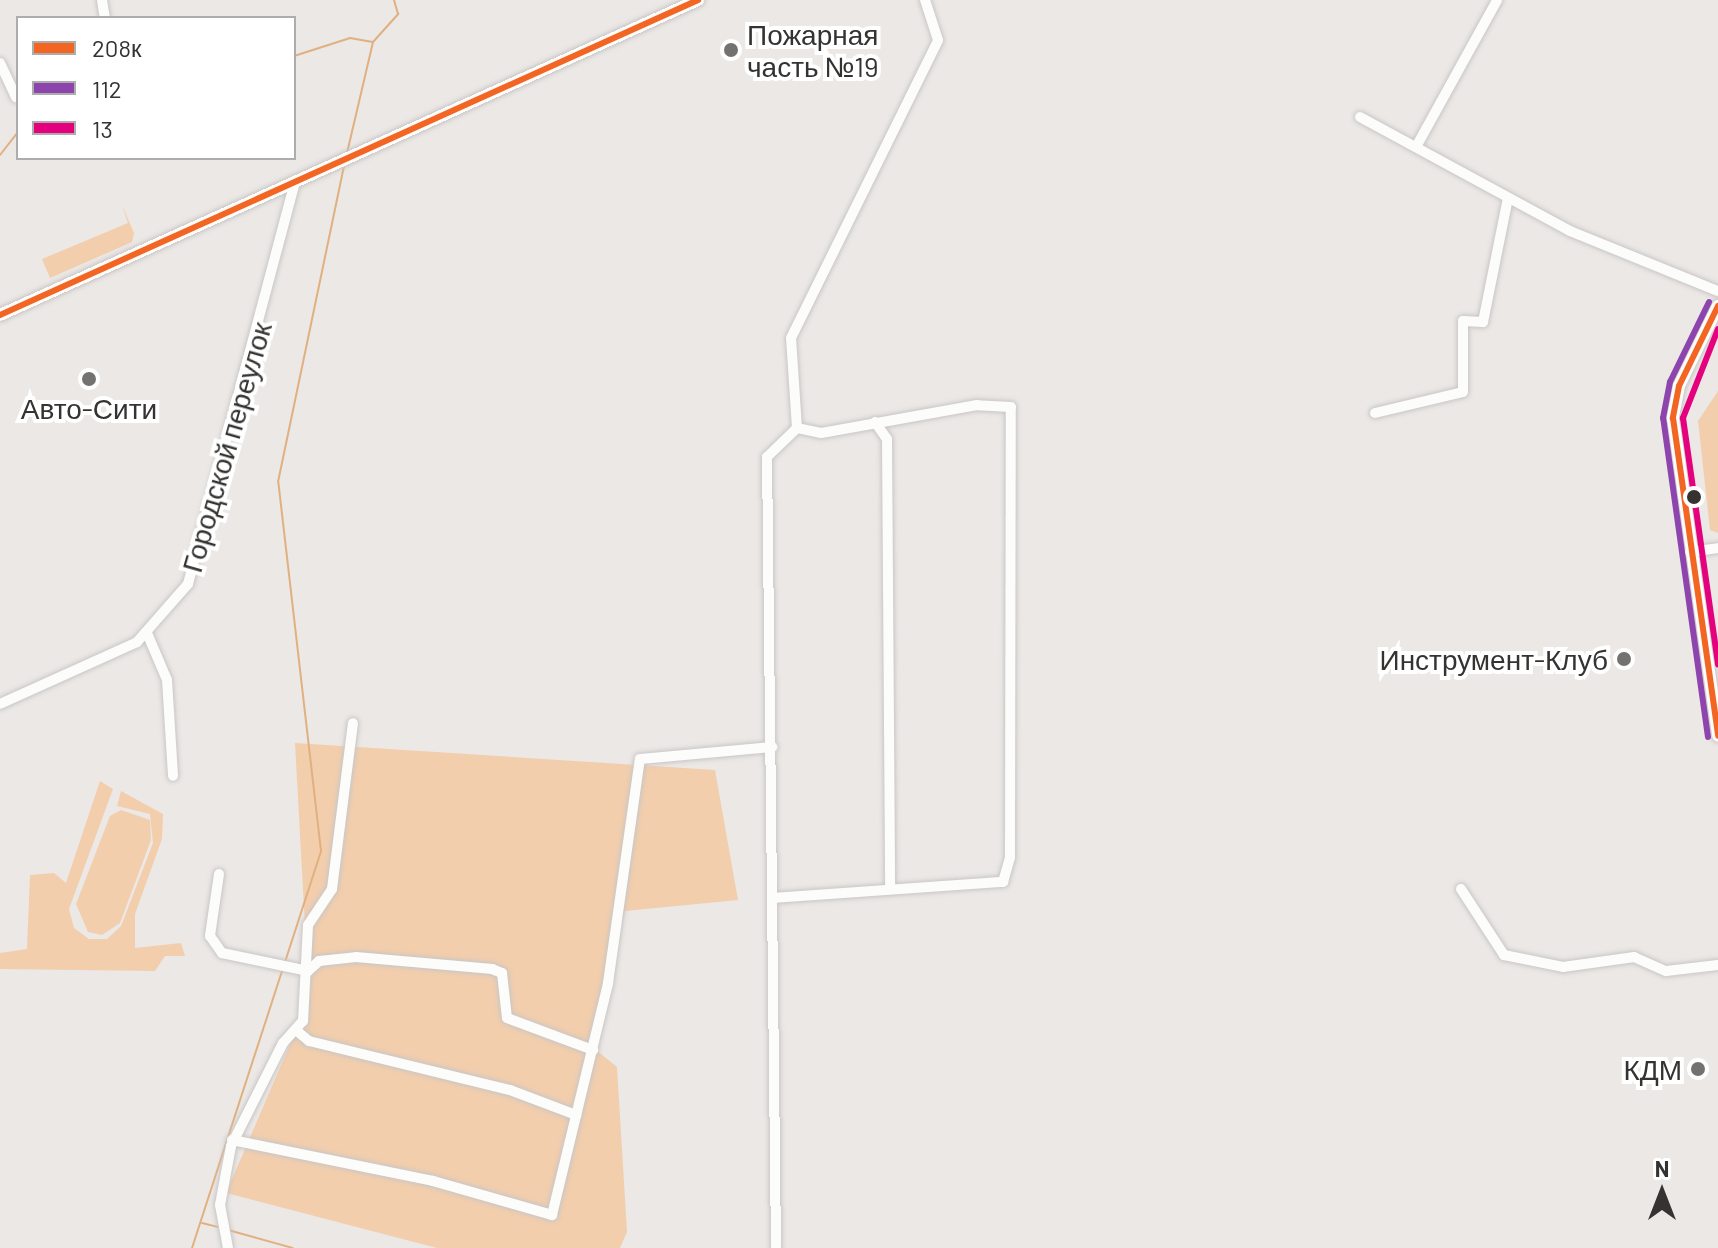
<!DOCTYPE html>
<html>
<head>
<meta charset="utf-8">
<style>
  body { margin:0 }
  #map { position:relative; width:1718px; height:1248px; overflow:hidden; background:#ebe8e6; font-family:Barlow,sans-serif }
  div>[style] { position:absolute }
  .green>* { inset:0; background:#f2cead }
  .stream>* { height:2px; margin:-1px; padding:0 1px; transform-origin:1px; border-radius:1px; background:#e1b080 }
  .roads { filter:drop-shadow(0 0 2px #c9c6c5) drop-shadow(0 0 2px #c9c6c5) }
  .minor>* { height:10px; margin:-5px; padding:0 5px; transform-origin:5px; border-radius:5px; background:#fcfcfb }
  .major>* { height:12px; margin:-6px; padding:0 6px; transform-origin:6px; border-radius:6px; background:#fcfcfb }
  .bus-1>* { height:6px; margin:-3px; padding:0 3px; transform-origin:3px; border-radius:3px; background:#f26522 }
  .bus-2>* { height:6px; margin:-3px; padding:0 3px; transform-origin:3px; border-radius:3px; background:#8e44ad }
  .bus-3>* { height:6px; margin:-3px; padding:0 3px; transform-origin:3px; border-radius:3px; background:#e5007d }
  .dots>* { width:22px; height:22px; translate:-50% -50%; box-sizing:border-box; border:4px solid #fff; border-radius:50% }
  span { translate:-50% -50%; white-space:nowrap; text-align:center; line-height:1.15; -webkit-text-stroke:8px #fff; paint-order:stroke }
  .poi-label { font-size:28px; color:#343332 }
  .left { translate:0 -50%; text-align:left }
  .right { translate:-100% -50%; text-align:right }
  .street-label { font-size:28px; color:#343332 }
  .legend { position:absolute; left:16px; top:16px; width:280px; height:144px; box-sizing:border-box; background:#fff; border:2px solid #aeadad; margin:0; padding:10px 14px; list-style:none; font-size:24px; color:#343332 }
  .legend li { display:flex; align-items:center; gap:16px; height:40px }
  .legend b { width:40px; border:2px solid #aeadad }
  .north { position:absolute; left:1622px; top:1152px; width:80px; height:80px; -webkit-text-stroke:6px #fff; paint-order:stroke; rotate:0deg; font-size:22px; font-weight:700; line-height:32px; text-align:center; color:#343332 }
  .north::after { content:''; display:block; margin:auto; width:28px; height:36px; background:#343332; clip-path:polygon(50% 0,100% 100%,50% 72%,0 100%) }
</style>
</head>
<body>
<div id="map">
  <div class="green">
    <i style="clip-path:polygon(122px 205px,134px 233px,132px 242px,50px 278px,42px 259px,128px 223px)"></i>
    <i style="clip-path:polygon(1718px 391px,1718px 533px,1710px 530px,1698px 421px)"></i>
    <i style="clip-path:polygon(295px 743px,715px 770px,738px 900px,625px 911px,590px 1045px,617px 1067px,627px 1232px,620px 1248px,437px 1248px,226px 1193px,309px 1000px)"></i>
    <i style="clip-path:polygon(100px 781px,113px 789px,69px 909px,74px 928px,89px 939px,107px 939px,121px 926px,153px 843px,150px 814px,117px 806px,121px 791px,163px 814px,162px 839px,135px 914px,135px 948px,181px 943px,185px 956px,165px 956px,155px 971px,0 969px,0 953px,27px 949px,30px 875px,54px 873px,66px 883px)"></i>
    <i style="clip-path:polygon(121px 810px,150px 820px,151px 840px,120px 923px,102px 935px,88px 932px,76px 904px,110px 816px)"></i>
  </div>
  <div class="stream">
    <i style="left:294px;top:56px;width:59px;rotate:-17.8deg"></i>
    <i style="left:350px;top:38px;width:23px;rotate:10deg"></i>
    <i style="left:373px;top:42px;width:38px;rotate:-48deg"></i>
    <i style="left:398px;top:14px;width:15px;rotate:-106deg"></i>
    <i style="left:347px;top:153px;width:114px;rotate:-76.8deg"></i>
    <i style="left:0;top:155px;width:29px;rotate:-52deg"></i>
    <i style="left:285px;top:962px;width:117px;rotate:-72deg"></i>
    <i style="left:321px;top:851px;width:371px;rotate:-96.6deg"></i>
    <i style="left:278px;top:482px;width:322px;rotate:-78.2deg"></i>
    <i style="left:202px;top:1223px;width:16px;rotate:14deg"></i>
    <i style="left:228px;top:1230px;width:67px;rotate:15.5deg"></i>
    <i style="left:192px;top:1248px;width:291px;rotate:-72deg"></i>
  </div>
  <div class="roads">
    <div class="minor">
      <i style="left:102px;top:0;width:18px;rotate:81deg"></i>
      <i style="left:0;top:63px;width:38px;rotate:65deg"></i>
      <i style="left:1360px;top:117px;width:239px;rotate:28.5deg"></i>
      <i style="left:1570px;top:231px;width:160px;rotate:22.1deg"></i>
      <i style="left:1416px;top:147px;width:168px;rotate:-61.1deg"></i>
      <i style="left:1375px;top:413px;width:90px;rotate:-13.4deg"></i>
      <i style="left:1463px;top:392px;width:71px;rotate:-90deg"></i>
      <i style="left:1463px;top:321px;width:20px;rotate:3deg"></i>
      <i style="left:1483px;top:322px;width:126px;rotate:-78.6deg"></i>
      <i style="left:875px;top:422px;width:21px;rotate:55deg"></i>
      <i style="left:887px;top:439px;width:448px;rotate:89.6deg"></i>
      <i style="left:1690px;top:552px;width:28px;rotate:-8deg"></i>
      <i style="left:147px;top:633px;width:51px;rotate:66.9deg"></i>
      <i style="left:167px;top:680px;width:96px;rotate:86.4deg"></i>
      <i style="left:0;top:704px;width:150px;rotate:-24.3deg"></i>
      <i style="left:137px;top:642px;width:77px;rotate:-48.7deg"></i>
      <i style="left:188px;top:584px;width:416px;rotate:-75.1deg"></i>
      <i style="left:219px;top:874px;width:63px;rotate:98.3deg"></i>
      <i style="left:210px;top:936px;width:21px;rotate:55deg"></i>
      <i style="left:222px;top:953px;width:88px;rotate:11.8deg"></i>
      <i style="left:308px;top:971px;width:15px;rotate:-42deg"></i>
      <i style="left:319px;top:961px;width:37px;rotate:-6deg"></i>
      <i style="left:356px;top:957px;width:137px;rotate:5deg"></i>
      <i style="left:492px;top:969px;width:11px;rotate:22deg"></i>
      <i style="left:502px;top:973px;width:45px;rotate:83.7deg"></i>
      <i style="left:507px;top:1018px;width:92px;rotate:20.4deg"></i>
      <i style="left:1461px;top:889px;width:79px;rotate:56.9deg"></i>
      <i style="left:1504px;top:955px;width:60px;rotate:11.5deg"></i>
      <i style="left:1563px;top:967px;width:72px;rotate:-8deg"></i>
      <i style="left:1634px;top:957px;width:35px;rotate:24deg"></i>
      <i style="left:1666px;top:971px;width:52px;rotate:-6.6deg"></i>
      <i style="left:772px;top:898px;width:232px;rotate:-4deg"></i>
      <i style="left:1003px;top:882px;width:25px;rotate:-74deg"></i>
      <i style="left:1010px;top:858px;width:451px;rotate:-89.9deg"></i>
      <i style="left:1011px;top:407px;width:34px;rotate:-177deg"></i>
      <i style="left:977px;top:405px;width:158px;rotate:169.8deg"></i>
      <i style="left:821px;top:433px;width:25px;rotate:-168deg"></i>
      <i style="left:297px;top:1031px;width:16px;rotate:40deg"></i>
      <i style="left:309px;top:1041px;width:207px;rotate:13.7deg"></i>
      <i style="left:510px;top:1090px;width:71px;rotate:20.7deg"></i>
      <i style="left:232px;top:1140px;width:205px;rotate:11.5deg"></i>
      <i style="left:433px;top:1181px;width:124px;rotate:15.9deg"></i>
      <i style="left:552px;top:1215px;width:239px;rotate:-76.4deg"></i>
      <i style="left:608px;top:983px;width:226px;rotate:-81.9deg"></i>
      <i style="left:640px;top:759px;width:133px;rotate:-5.2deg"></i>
      <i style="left:228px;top:1248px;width:44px;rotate:-100.5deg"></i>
      <i style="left:220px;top:1205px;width:60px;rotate:-79.4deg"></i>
      <i style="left:231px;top:1146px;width:115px;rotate:-63.2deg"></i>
      <i style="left:283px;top:1043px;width:30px;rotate:-48deg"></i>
      <i style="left:303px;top:1021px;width:96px;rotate:-87deg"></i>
      <i style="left:308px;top:925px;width:43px;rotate:-56.3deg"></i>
      <i style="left:332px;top:889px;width:167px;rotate:-82.8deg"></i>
      <i style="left:776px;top:1248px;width:791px;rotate:-90.65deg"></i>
      <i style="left:767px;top:457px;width:42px;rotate:-44deg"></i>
      <i style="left:797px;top:428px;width:90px;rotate:-93.8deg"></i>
      <i style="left:791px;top:338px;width:332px;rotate:-63.7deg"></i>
      <i style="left:938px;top:40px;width:42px;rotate:-108deg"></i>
    </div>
    <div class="major">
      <i style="left:1718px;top:306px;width:89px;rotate:116deg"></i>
      <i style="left:1679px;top:386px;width:33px;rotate:101deg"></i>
      <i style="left:1673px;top:418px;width:321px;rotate:81.9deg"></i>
      <i style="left:0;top:315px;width:766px;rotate:-24.29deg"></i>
    </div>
  </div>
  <div class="bus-1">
    <i style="left:1718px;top:306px;width:89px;rotate:116deg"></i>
    <i style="left:1679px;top:386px;width:33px;rotate:101deg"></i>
    <i style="left:1673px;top:418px;width:321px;rotate:81.9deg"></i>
    <i style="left:0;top:315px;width:766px;rotate:-24.29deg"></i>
  </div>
  <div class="bus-2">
    <i style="left:1708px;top:737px;width:322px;rotate:-98deg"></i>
    <i style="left:1663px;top:418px;width:37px;rotate:-79deg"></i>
    <i style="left:1670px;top:382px;width:89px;rotate:-64deg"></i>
  </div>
  <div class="bus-3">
    <i style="left:1718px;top:329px;width:96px;rotate:111.5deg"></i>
    <i style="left:1683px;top:418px;width:249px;rotate:81.9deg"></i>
  </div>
  <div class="dots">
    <i style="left:731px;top:50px;background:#747271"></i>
    <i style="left:89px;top:379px;background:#747271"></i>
    <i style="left:1694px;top:497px;background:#343332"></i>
    <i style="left:1624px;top:659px;background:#747271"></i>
    <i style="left:1698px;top:1069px;background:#747271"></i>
  </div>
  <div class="poi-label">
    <span class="left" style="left:747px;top:50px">Пожарная<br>часть №19</span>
    <span style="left:89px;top:408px">Авто-Сити</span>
    <span class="right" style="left:1608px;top:659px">Инструмент-Клуб</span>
    <span class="right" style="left:1682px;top:1069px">КДМ</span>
  </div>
  <div class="street-label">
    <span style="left:226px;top:447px;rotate:-74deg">Городской переулок</span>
  </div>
  <ul class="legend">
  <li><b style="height:10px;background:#f26522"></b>208к</li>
  <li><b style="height:10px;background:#8e44ad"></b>112</li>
  <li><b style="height:10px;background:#e5007d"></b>13</li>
  </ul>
  <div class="north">N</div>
</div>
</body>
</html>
